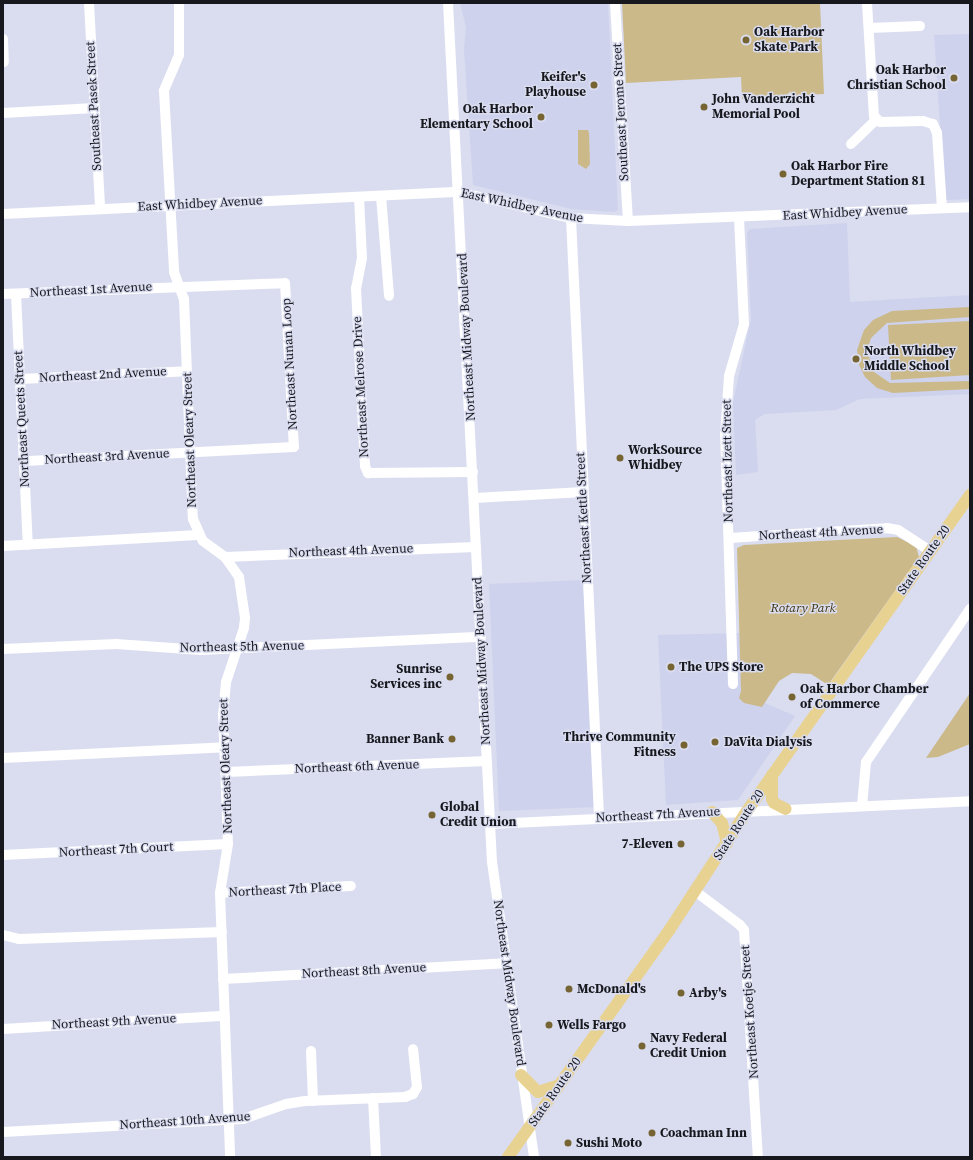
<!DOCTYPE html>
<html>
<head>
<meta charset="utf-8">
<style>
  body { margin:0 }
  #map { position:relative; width:973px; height:1160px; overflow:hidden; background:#daddf0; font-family:"Source Serif 4",serif }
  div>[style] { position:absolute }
  .built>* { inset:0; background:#ced2ec }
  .green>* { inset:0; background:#cbb98a }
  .minor>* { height:10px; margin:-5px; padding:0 5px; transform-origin:5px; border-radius:5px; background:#fff }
  .major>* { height:12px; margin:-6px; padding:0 6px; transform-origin:6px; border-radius:6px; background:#e8d292 }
  .dots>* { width:11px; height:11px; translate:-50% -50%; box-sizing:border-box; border:2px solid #daddf0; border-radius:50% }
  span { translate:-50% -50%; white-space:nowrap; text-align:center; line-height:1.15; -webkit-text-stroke:3px #daddf0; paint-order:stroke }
  .poi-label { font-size:13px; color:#17181e; font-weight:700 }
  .left { translate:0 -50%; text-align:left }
  .right { translate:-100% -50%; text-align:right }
  .street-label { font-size:13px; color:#17181e }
  .park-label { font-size:13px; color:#41340f; font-style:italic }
  .frame { position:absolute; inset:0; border:4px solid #17181e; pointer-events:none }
</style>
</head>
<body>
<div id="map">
  <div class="built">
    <i style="clip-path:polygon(460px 3px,608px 3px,618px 210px,614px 212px,571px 209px,473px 185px,464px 49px,466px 27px)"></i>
    <i style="clip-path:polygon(970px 34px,970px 199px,945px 200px,934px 35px)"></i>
    <i style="clip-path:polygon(847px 223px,850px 302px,970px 295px,970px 394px,860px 399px,836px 410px,765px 414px,755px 420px,758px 472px,736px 475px,733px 402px,751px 319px,747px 233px,750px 229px)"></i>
    <i style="clip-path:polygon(584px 580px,595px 807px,499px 811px,489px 584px)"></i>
    <i style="clip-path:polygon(742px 633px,744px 694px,795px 716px,738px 800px,666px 805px,658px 635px)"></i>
  </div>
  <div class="green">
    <i style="clip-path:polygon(622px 3px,820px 3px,824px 94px,742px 99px,741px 77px,626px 83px)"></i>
    <i style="clip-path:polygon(578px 130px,588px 130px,589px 133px,590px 164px,586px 169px,578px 164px)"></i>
    <i style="clip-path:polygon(970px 307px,970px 317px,887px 323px,871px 338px,867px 351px,874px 372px,890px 383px,970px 381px,970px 389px,893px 393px,877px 388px,865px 377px,859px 365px,857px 350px,864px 330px,873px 320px,892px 311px)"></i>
    <i style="clip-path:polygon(970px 321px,970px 375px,891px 380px,888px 325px)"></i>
    <i style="clip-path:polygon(897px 537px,916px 546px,919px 557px,828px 685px,811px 674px,792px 673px,779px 681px,762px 707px,744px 703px,739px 698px,741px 691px,737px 548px,744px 545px)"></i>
    <i style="clip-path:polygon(970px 693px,970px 744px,938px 757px,926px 758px)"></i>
  </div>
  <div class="minor">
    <i style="left:89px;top:3px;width:206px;rotate:86.9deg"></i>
    <i style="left:179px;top:3px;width:52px;rotate:90deg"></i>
    <i style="left:179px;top:55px;width:39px;rotate:113deg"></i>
    <i style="left:164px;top:91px;width:181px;rotate:86.8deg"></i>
    <i style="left:174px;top:272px;width:29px;rotate:70deg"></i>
    <i style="left:184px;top:299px;width:220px;rotate:87.7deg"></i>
    <i style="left:193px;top:519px;width:24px;rotate:66deg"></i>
    <i style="left:203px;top:541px;width:27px;rotate:36deg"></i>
    <i style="left:225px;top:557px;width:24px;rotate:55deg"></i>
    <i style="left:239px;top:577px;width:41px;rotate:81.7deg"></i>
    <i style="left:245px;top:618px;width:10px;rotate:96deg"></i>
    <i style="left:244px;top:628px;width:57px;rotate:108.4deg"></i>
    <i style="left:226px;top:682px;width:32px;rotate:95deg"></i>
    <i style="left:223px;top:714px;width:130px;rotate:87.8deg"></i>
    <i style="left:228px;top:844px;width:50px;rotate:99.3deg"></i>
    <i style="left:220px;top:893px;width:264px;rotate:87.8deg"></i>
    <i style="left:448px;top:3px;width:860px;rotate:87.07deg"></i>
    <i style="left:492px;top:862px;width:298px;rotate:81.9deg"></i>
    <i style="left:615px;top:3px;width:218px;rotate:86.6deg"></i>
    <i style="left:867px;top:3px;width:113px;rotate:86.5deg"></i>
    <i style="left:874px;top:116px;width:8px;rotate:45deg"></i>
    <i style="left:880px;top:122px;width:43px;rotate:-1.3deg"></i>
    <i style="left:923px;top:121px;width:10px;rotate:17deg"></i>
    <i style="left:933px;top:124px;width:10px;rotate:66deg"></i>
    <i style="left:937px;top:133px;width:75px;rotate:86.2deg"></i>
    <i style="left:869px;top:28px;width:51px;rotate:-2.2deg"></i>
    <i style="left:3px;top:39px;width:23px;rotate:88deg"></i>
    <i style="left:3px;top:113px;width:92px;rotate:-3.1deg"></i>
    <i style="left:851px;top:144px;width:35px;rotate:-44deg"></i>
    <i style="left:381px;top:196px;width:100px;rotate:85.4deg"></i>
    <i style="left:359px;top:197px;width:61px;rotate:87.2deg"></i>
    <i style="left:362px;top:258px;width:31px;rotate:101deg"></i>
    <i style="left:356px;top:288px;width:178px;rotate:87.1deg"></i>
    <i style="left:365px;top:466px;width:8px;rotate:67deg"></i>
    <i style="left:368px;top:473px;width:105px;rotate:-0.5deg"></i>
    <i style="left:3px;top:214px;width:457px;rotate:-2.8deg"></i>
    <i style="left:459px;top:192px;width:115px;rotate:13.1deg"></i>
    <i style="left:571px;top:218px;width:57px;rotate:3deg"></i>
    <i style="left:628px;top:221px;width:342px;rotate:-2.3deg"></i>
    <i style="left:571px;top:218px;width:600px;rotate:87.32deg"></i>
    <i style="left:3px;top:294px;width:282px;rotate:-2.2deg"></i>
    <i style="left:285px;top:283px;width:164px;rotate:86.9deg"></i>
    <i style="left:294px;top:447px;width:270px;rotate:177deg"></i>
    <i style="left:16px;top:294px;width:251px;rotate:87.3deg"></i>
    <i style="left:20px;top:379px;width:167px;rotate:-2.7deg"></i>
    <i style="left:475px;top:498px;width:108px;rotate:-3.2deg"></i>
    <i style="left:730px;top:538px;width:157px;rotate:-3.6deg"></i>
    <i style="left:887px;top:528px;width:11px;rotate:10deg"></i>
    <i style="left:898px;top:530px;width:38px;rotate:33deg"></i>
    <i style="left:3px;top:546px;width:195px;rotate:-3.2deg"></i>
    <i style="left:225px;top:557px;width:251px;rotate:-2.3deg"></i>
    <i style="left:3px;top:649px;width:113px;rotate:-2.5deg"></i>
    <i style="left:116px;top:644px;width:85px;rotate:4deg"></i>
    <i style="left:201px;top:650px;width:280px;rotate:-2.7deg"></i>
    <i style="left:733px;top:684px;width:249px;rotate:-91.8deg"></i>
    <i style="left:725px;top:435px;width:59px;rotate:-86.1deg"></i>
    <i style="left:729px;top:376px;width:54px;rotate:-73.9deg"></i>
    <i style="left:744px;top:324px;width:106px;rotate:-92.7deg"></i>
    <i style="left:3px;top:758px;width:222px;rotate:-2.8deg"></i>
    <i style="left:227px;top:772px;width:260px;rotate:-2.4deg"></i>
    <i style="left:862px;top:806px;width:44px;rotate:-84.8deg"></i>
    <i style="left:866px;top:762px;width:185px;rotate:-55.8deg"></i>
    <i style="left:490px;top:824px;width:481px;rotate:-2.7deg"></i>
    <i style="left:3px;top:855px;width:225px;rotate:-2.8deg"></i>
    <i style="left:695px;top:891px;width:56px;rotate:37.1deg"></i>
    <i style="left:740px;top:925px;width:6px;rotate:51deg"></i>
    <i style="left:744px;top:930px;width:227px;rotate:86.5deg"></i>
    <i style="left:220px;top:893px;width:131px;rotate:-3.1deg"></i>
    <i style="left:3px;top:935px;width:16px;rotate:14deg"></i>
    <i style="left:19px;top:939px;width:203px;rotate:-2deg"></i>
    <i style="left:223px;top:979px;width:283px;rotate:-3.2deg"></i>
    <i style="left:3px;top:1029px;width:222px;rotate:-3.4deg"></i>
    <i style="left:311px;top:1051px;width:50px;rotate:87.7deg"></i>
    <i style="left:373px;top:1098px;width:59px;rotate:87.1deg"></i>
    <i style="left:3px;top:1132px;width:240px;rotate:-3.1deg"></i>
    <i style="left:243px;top:1119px;width:46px;rotate:-19.2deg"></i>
    <i style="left:286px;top:1104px;width:19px;rotate:-9deg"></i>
    <i style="left:305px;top:1101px;width:100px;rotate:-2.3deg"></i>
    <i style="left:405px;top:1097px;width:9px;rotate:-21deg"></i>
    <i style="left:413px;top:1094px;width:8px;rotate:-60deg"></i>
    <i style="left:417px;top:1087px;width:38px;rotate:-96deg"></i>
  </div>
  <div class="major">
    <i style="left:772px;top:775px;width:24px;rotate:90deg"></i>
    <i style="left:772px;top:799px;width:4px;rotate:63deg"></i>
    <i style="left:774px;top:803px;width:13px;rotate:27deg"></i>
    <i style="left:712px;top:812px;width:15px;rotate:48deg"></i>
    <i style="left:722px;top:823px;width:21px;rotate:76deg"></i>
    <i style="left:521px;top:1075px;width:24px;rotate:45deg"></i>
    <i style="left:538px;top:1092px;width:22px;rotate:-18deg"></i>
    <i style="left:508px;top:1157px;width:280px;rotate:-54.6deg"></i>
    <i style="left:670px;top:929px;width:141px;rotate:-56.9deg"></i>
    <i style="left:747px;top:811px;width:387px;rotate:-54.8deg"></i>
  </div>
  <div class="dots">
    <i style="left:746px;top:40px;background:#766432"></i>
    <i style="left:954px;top:78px;background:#766432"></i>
    <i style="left:594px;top:85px;background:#766432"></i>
    <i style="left:704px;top:107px;background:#766432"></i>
    <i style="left:541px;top:117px;background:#766432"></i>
    <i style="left:783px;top:174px;background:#766432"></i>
    <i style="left:856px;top:359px;background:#766432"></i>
    <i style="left:620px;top:458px;background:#766432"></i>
    <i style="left:671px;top:667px;background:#766432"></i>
    <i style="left:450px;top:677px;background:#766432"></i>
    <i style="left:792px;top:697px;background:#766432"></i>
    <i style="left:452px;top:739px;background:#766432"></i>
    <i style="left:715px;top:742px;background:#766432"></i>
    <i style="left:684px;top:745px;background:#766432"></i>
    <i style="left:432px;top:815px;background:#766432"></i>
    <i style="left:681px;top:844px;background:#766432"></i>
    <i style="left:569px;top:989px;background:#766432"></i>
    <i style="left:681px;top:993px;background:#766432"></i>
    <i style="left:549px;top:1025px;background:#766432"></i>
    <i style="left:642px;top:1046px;background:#766432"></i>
    <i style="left:652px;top:1133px;background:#766432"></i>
    <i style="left:568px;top:1143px;background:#766432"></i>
  </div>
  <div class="poi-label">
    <span class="left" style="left:754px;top:40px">Oak Harbor<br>Skate Park</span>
    <span class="right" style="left:946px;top:78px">Oak Harbor<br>Christian School</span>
    <span class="right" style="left:586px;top:85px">Keifer's<br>Playhouse</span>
    <span class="left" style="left:712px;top:107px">John Vanderzicht<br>Memorial Pool</span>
    <span class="right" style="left:533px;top:117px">Oak Harbor<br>Elementary School</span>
    <span class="left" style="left:791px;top:174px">Oak Harbor Fire<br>Department Station 81</span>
    <span class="left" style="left:864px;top:359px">North Whidbey<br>Middle School</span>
    <span class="left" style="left:628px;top:458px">WorkSource<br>Whidbey</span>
    <span class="left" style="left:679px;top:667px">The UPS Store</span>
    <span class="right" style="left:442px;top:677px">Sunrise<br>Services inc</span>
    <span class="left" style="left:800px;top:697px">Oak Harbor Chamber<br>of Commerce</span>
    <span class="right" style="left:676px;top:745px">Thrive Community<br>Fitness</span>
    <span class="right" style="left:444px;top:739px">Banner Bank</span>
    <span class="left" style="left:724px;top:742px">DaVita Dialysis</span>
    <span class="left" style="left:440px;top:815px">Global<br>Credit Union</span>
    <span class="right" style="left:673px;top:844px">7-Eleven</span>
    <span class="left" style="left:577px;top:989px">McDonald's</span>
    <span class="left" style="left:689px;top:993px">Arby's</span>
    <span class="left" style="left:557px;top:1025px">Wells Fargo</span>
    <span class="left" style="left:650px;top:1046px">Navy Federal<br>Credit Union</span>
    <span class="left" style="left:660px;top:1133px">Coachman Inn</span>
    <span class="left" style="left:576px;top:1143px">Sushi Moto</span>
  </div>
  <div class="street-label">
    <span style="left:94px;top:106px;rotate:-93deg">Southeast Pasek Street</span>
    <span style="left:621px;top:112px;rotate:-93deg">Southeast Jerome Street</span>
    <span style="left:200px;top:204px;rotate:-3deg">East Whidbey Avenue</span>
    <span style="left:522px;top:206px;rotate:12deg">East Whidbey Avenue</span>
    <span style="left:845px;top:213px;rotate:-3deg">East Whidbey Avenue</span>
    <span style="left:91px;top:290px;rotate:-3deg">Northeast 1st Avenue</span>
    <span style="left:467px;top:337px;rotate:-93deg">Northeast Midway Boulevard</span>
    <span style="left:290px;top:364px;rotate:-93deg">Northeast Nunan Loop</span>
    <span style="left:103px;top:375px;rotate:-3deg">Northeast 2nd Avenue</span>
    <span style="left:361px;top:387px;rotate:-93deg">Northeast Melrose Drive</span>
    <span style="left:22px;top:419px;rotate:-93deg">Northeast Queets Street</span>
    <span style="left:190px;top:440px;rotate:-92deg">Northeast Oleary Street</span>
    <span style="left:107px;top:457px;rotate:-3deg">Northeast 3rd Avenue</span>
    <span style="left:728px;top:461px;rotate:-91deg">Northeast Izett Street</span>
    <span style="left:584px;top:518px;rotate:-93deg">Northeast Kettle Street</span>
    <span style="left:821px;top:533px;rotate:-3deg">Northeast 4th Avenue</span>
    <span style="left:351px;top:551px;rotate:-2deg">Northeast 4th Avenue</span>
    <span style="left:924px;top:560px;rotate:-55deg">State Route 20</span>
    <span style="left:242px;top:647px;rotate:-1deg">Northeast 5th Avenue</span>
    <span style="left:482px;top:661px;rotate:-93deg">Northeast Midway Boulevard</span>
    <span style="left:226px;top:766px;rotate:-92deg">Northeast Oleary Street</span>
    <span style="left:357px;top:767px;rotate:-2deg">Northeast 6th Avenue</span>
    <span style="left:658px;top:815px;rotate:-3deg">Northeast 7th Avenue</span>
    <span style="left:739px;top:825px;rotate:-57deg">State Route 20</span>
    <span style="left:116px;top:850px;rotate:-3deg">Northeast 7th Court</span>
    <span style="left:285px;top:890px;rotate:-3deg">Northeast 7th Place</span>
    <span style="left:364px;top:971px;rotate:-3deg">Northeast 8th Avenue</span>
    <span style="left:509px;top:983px;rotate:82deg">Northeast Midway Boulevard</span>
    <span style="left:750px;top:1012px;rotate:-94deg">Northeast Koetje Street</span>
    <span style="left:114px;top:1022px;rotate:-3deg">Northeast 9th Avenue</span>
    <span style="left:555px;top:1092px;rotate:-55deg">State Route 20</span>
    <span style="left:185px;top:1121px;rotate:-4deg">Northeast 10th Avenue</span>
  </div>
  <div class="park-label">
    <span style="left:803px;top:608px">Rotary Park</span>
  </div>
  <div class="frame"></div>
</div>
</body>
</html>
